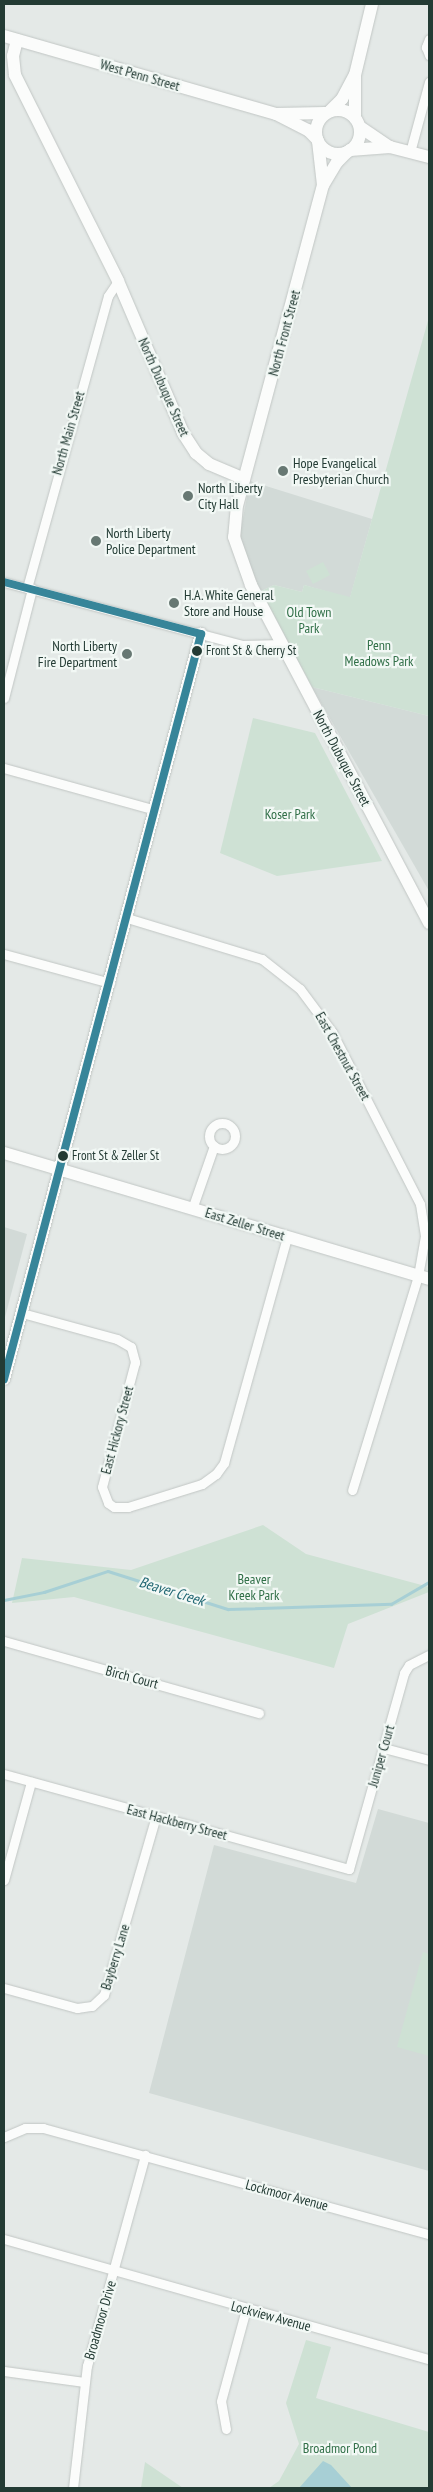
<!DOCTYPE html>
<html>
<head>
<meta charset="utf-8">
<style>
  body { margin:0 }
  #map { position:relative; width:433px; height:2492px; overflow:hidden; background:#e4e9e7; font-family:"PT Sans Narrow",sans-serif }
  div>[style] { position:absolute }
  .built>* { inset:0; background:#d2dad7 }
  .green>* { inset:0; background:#cee1d4 }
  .water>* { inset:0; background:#a7cfd5 }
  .stream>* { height:2.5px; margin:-1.25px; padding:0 1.25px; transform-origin:1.25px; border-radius:1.25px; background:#a7cfd5 }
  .roads { filter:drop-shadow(0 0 1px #c1c6c4) drop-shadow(0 0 1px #c1c6c4) }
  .street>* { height:9px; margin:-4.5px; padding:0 4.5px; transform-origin:4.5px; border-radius:4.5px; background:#fbfcfb }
  .street>.ring { margin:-4.5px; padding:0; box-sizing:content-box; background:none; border:9px solid #fbfcfb; border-radius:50% }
  .secondary>* { height:12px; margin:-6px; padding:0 6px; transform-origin:6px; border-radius:6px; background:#fbfcfb }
  .secondary>.ring { margin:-6px; padding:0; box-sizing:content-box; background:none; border:12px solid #fbfcfb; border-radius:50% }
  .bus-1>* { height:8px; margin:-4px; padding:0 4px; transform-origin:4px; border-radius:4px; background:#378599 }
  .dots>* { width:14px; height:14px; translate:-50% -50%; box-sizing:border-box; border:2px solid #f2f8f5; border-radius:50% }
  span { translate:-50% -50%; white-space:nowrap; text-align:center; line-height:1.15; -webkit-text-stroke:4.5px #f2f8f5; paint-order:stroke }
  .bus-label { font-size:13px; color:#233b34 }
  .left { translate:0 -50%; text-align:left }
  .street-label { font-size:14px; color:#233b34 }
  .poi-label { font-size:14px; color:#233b34 }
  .right { translate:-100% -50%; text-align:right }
  .park-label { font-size:14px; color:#306f47 }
  .water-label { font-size:15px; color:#216773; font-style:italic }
  .frame { position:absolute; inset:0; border:5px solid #233b34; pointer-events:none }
</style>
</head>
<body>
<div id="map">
  <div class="built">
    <i style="clip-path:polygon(250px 481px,372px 519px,350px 598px,304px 585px,302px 592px,274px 585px,261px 591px,242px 548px,240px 534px)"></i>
    <i style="clip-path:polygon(312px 687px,429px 716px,429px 891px)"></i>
    <i style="clip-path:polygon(4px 1227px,27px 1234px,4px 1321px)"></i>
    <i style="clip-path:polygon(378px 1809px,429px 1823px,429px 2171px,149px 2093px,214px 1845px,356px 1883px)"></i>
  </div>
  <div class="green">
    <i style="clip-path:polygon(429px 317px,429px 716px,312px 687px,261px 591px,274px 585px,302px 592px,304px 585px,350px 597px)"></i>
    <i style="clip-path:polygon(323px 562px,330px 575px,313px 584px,306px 571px)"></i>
    <i style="clip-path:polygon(253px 718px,315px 733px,382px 861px,277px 876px,220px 853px)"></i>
    <i style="clip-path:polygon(263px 1525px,306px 1554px,429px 1587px,429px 1592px,348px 1624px,334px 1668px,74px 1597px,12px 1603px,22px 1558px,131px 1570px)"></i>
    <i style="clip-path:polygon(423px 1952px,429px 1954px,429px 2056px,397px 2047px)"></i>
    <i style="clip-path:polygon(306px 2340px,331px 2347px,316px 2398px,429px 2432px,429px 2488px,269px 2488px,279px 2481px,299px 2444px,286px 2403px)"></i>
    <i style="clip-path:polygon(145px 2462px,183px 2488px,141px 2488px)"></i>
  </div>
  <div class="water">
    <i style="clip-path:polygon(323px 2461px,331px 2465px,352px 2488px,299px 2488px)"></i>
  </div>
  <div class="stream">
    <i style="left:4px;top:1600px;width:41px;rotate:-11.3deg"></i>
    <i style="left:44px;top:1592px;width:67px;rotate:-18.2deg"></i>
    <i style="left:108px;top:1571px;width:126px;rotate:17.6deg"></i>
    <i style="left:228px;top:1609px;width:163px;rotate:-1.8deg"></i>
    <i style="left:391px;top:1604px;width:44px;rotate:-30.1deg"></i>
  </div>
  <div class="roads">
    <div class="street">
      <i style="left:429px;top:39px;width:9px;rotate:111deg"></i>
      <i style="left:426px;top:47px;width:9px;rotate:69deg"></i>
      <i style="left:410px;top:152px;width:73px;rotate:-74.8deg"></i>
      <i style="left:4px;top:582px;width:246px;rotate:14.8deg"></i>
      <i style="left:242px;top:645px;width:41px;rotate:-1.4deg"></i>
      <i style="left:27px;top:588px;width:303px;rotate:-74.5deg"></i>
      <i style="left:108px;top:296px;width:18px;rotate:-56deg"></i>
      <i style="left:4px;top:698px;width:113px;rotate:-75.6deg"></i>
      <i style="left:4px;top:768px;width:157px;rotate:15.5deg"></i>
      <i style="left:127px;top:918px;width:141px;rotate:16.9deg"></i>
      <i style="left:262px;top:959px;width:48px;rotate:38.3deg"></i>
      <i style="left:300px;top:989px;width:54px;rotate:53.3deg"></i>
      <i style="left:332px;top:1032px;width:193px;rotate:62.9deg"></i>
      <i style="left:420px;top:1204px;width:32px;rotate:81deg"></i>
      <i style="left:425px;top:1236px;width:41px;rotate:99.9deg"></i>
      <i style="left:418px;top:1276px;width:224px;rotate:107.1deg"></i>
      <i style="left:4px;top:954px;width:110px;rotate:15.3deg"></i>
      <i class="ring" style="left:209px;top:1123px;width:17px;height:17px"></i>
      <i style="left:192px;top:1209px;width:67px;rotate:-70.8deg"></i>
      <i style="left:22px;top:1313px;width:98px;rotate:15.3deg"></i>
      <i style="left:117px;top:1339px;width:16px;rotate:30deg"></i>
      <i style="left:131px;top:1347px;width:16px;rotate:75deg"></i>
      <i style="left:135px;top:1362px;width:129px;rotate:104.8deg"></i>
      <i style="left:102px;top:1487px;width:17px;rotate:69deg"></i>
      <i style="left:108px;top:1503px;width:7px;rotate:34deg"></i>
      <i style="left:114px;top:1507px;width:14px"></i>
      <i style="left:128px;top:1507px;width:77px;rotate:-17.3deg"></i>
      <i style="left:202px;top:1484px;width:17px;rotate:-36deg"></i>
      <i style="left:216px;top:1474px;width:14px;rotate:-54deg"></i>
      <i style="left:224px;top:1463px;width:235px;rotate:-74.4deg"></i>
      <i style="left:4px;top:1641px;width:265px;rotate:15.8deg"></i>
      <i style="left:384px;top:1748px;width:47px;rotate:14.9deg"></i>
      <i style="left:4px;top:1774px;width:358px;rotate:15.4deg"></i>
      <i style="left:349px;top:1869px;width:204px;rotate:-74.3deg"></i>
      <i style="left:404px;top:1673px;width:9px;rotate:-58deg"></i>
      <i style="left:409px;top:1665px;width:22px;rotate:-27deg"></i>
      <i style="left:4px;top:1880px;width:102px;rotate:-74.6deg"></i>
      <i style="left:4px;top:1988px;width:76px;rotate:15.3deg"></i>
      <i style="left:77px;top:2008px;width:15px;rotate:-8deg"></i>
      <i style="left:92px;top:2006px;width:16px;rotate:-43deg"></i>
      <i style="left:104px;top:1995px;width:186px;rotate:-73.8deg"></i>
      <i style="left:4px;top:2137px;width:23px;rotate:-23deg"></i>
      <i style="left:25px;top:2128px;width:18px"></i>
      <i style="left:43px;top:2128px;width:400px;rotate:15.4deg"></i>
      <i style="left:4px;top:2239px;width:442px;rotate:15.8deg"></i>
      <i style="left:4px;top:2371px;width:81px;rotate:7.8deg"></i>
      <i style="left:226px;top:2429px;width:28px;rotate:-100deg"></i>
      <i style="left:221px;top:2401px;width:95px;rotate:-74.8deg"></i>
      <i style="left:73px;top:2488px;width:123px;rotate:-83.5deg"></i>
      <i style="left:87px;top:2366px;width:219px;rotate:-74.6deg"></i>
    </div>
    <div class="secondary">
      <i style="left:4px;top:36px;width:283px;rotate:16deg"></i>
      <i style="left:276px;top:114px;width:49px;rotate:-1.2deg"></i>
      <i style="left:17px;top:40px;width:16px;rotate:104deg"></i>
      <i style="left:13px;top:56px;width:19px;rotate:84deg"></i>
      <i style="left:15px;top:75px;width:230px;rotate:63.4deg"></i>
      <i style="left:118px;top:281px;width:165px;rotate:66.8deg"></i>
      <i style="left:183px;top:433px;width:24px;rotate:57deg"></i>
      <i style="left:196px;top:453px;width:17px;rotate:40deg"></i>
      <i style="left:209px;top:464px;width:38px;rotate:23deg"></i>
      <i style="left:355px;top:75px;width:43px;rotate:90deg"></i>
      <i class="ring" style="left:316px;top:110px;width:32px;height:32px"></i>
      <i style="left:331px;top:110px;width:16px;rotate:-45deg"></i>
      <i style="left:342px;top:99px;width:27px;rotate:-62deg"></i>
      <i style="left:355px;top:75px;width:73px;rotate:-76.5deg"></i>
      <i style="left:278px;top:115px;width:34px;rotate:27deg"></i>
      <i style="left:308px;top:130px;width:13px;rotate:45deg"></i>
      <i style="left:360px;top:127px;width:36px;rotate:34deg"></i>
      <i style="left:390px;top:147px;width:40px;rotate:14.4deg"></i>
      <i style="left:318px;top:141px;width:44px;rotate:83.5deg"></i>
      <i style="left:350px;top:150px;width:40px;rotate:-4.3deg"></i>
      <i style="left:347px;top:152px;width:14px;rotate:135deg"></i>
      <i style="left:337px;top:162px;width:27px;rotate:121deg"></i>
      <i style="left:323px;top:185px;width:331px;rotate:105deg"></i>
      <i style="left:237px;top:505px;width:32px;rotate:95deg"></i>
      <i style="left:234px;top:537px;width:51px;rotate:70.5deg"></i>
      <i style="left:251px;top:585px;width:382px;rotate:62.2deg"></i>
      <i style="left:4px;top:1153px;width:443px;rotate:16.5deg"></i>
      <i style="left:4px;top:1379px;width:771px;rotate:-75.19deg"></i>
    </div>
  </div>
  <div class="bus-1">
    <i style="left:4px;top:582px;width:204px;rotate:14.8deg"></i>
    <i style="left:201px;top:634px;width:771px;rotate:104.81deg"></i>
  </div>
  <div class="dots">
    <i style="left:283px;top:471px;background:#677873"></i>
    <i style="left:188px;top:496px;background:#677873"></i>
    <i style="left:96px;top:541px;background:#677873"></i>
    <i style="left:174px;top:603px;background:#677873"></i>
    <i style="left:197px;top:651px;background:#233b34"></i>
    <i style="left:127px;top:654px;background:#677873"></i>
    <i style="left:63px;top:1156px;background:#233b34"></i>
  </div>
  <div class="bus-label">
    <span class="left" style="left:206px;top:651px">Front St &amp; Cherry St</span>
    <span class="left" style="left:72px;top:1156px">Front St &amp; Zeller St</span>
  </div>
  <div class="street-label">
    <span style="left:140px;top:75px;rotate:16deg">West Penn Street</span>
    <span style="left:284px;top:333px;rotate:-75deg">North Front Street</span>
    <span style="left:164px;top:387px;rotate:66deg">North Dubuque Street</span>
    <span style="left:68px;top:433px;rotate:-74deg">North Main Street</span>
    <span style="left:342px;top:758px;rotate:62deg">North Dubuque Street</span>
    <span style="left:343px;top:1056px;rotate:61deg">East Chestnut Street</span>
    <span style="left:245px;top:1224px;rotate:17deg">East Zeller Street</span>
    <span style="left:117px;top:1430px;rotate:-75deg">East Hickory Street</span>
    <span style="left:132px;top:1677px;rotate:15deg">Birch Court</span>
    <span style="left:381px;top:1756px;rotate:-74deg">Juniper Court</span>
    <span style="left:177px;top:1822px;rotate:15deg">East Hackberry Street</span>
    <span style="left:115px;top:1957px;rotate:-73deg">Bayberry Lane</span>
    <span style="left:287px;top:2195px;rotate:15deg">Lockmoor Avenue</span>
    <span style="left:271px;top:2316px;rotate:15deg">Lockview Avenue</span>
    <span style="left:100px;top:2320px;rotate:-74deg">Broadmoor Drive</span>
  </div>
  <div class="poi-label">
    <span class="left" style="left:293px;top:471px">Hope Evangelical<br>Presbyterian Church</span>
    <span class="left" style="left:198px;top:496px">North Liberty<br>City Hall</span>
    <span class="left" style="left:106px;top:541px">North Liberty<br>Police Department</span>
    <span class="left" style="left:184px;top:603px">H.A. White General<br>Store and House</span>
    <span class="right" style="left:117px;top:654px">North Liberty<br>Fire Department</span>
  </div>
  <div class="park-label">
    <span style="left:309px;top:620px">Old Town<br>Park</span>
    <span style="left:379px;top:653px">Penn<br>Meadows Park</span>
    <span style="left:290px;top:814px">Koser Park</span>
    <span style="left:254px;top:1587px">Beaver<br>Kreek Park</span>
    <span style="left:340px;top:2448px">Broadmor Pond</span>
  </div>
  <div class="water-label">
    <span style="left:172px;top:1591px;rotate:17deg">Beaver Creek</span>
  </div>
  <div class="frame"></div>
</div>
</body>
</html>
